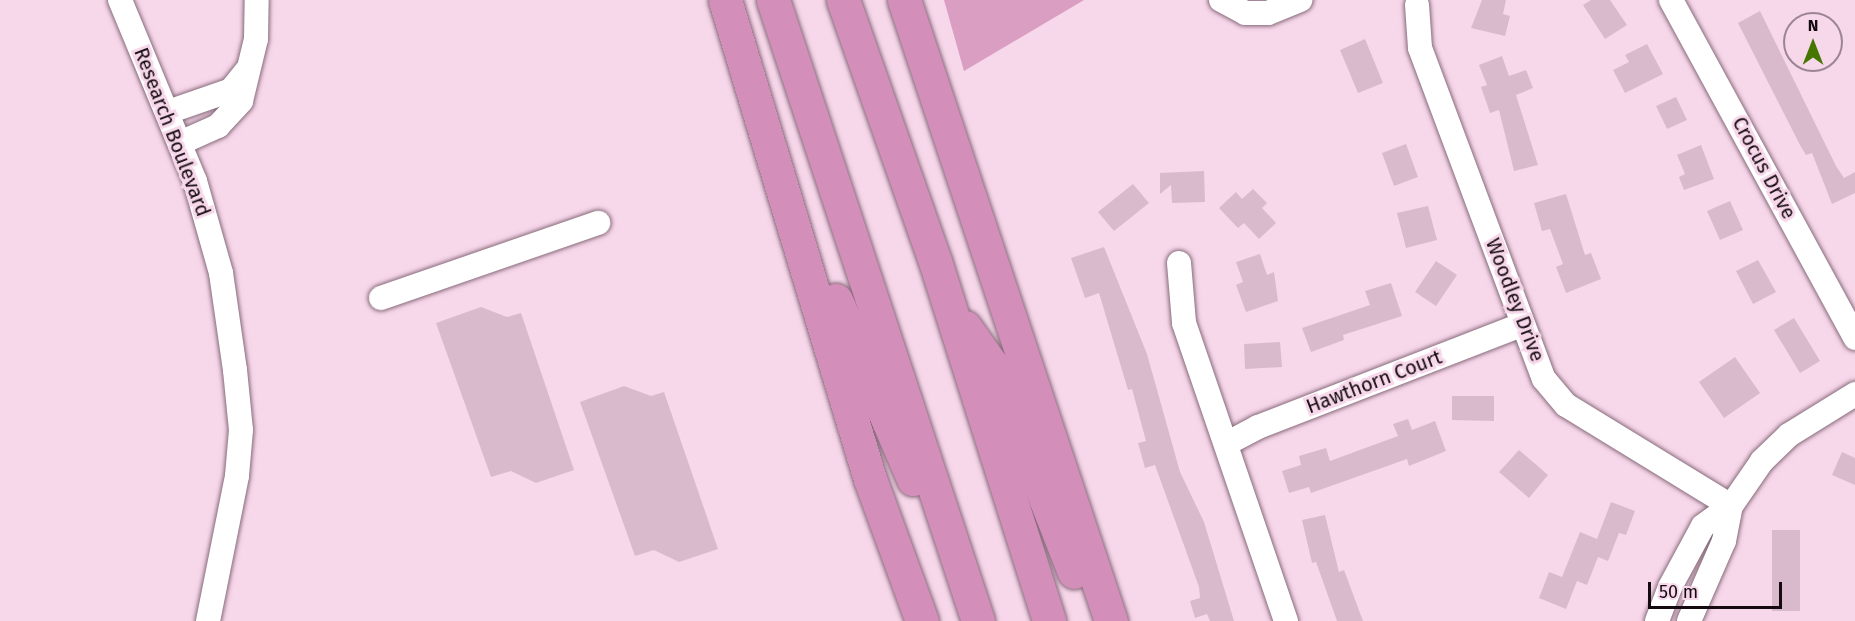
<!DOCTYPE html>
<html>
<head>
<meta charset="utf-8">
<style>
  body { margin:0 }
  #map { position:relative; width:1855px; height:621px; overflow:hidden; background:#f7d7ea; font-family:"Fira Sans",sans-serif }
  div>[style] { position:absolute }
  .green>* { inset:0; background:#d99ec2 }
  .building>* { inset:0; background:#d9bacc }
  .roads { filter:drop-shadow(0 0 2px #876b7b) drop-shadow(0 0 2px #876b7b) }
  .minor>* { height:24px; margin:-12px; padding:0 12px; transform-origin:12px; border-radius:12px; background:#fff }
  .highway>* { height:33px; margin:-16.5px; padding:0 16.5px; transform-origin:16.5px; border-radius:16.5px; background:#d38fb9 }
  span { translate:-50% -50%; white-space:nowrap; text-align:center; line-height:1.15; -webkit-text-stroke:6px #f7d7ea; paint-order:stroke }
  .street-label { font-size:20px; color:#140a10 }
  .north { position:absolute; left:1783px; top:12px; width:60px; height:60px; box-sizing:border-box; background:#f7d7ea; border:2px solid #9c8593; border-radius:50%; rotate:0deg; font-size:16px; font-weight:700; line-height:24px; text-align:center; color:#140a10 }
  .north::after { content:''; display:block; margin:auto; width:21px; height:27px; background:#447600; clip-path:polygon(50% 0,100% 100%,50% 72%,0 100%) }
  .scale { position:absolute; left:1648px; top:582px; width:134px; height:27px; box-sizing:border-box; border:3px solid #140a10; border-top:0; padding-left:8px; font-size:18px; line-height:21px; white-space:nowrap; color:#140a10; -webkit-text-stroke:4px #f7d7ea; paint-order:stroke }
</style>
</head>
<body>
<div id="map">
  <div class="green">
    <i style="clip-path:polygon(944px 0,1084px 0,964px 71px)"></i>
  </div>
  <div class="building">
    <i style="clip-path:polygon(1482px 0,1506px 0,1503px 14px,1510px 16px,1505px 36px,1471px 28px)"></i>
    <i style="clip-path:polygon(1591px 0,1610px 0,1627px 25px,1605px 39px,1583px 5px)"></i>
    <i style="clip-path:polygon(1760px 11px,1836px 166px,1844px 178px,1855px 172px,1855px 193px,1832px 204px,1812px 153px,1806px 155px,1800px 145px,1738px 23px)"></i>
    <i style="clip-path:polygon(1365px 39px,1383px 83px,1358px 93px,1340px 50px)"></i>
    <i style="clip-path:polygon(1647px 44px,1663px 74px,1625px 93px,1613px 70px,1629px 62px,1625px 55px)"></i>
    <i style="clip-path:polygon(1502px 56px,1509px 76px,1526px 70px,1533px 88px,1516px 95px,1538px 165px,1514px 171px,1499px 110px,1490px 113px,1481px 87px,1487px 85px,1479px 65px)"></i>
    <i style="clip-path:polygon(1676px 97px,1687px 120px,1667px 129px,1656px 106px)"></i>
    <i style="clip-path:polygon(1406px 144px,1418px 177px,1394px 186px,1382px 153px)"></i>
    <i style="clip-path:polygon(1701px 145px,1714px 179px,1684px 190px,1679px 177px,1685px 174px,1677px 155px)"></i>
    <i style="clip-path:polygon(1204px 171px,1205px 202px,1172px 203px,1171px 185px,1160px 194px,1160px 173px)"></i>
    <i style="clip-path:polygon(1133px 184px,1149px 203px,1114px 231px,1098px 212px)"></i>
    <i style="clip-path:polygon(1253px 189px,1267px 203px,1262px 208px,1276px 223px,1259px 239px,1244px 223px,1238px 228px,1219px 208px,1236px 192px,1242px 199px)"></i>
    <i style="clip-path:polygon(1566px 194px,1585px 255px,1591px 253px,1601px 279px,1566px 293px,1556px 267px,1563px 264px,1550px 229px,1542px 231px,1534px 203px)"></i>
    <i style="clip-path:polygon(1730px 201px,1743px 230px,1720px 240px,1707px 211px)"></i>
    <i style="clip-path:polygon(1428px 206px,1437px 240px,1406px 248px,1397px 213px)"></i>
    <i style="clip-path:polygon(1104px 247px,1147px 354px,1180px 472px,1204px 522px,1234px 621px,1210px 621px,1207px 614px,1195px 618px,1190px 601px,1200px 598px,1199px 587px,1155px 465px,1145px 468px,1138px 443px,1146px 441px,1132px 389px,1128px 390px,1099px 293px,1085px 298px,1071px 258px)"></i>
    <i style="clip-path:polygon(1260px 254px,1267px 275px,1274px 272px,1278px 301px,1246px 312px,1236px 285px,1243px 282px,1236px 262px)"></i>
    <i style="clip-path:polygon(1758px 260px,1776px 292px,1753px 304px,1736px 271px)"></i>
    <i style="clip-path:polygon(1436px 261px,1457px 275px,1436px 306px,1415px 292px)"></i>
    <i style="clip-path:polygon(1391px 283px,1402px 316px,1343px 335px,1344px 340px,1311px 352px,1302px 328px,1370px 305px,1365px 291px)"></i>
    <i style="clip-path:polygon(481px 307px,507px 317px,521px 313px,574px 470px,536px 483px,511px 471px,491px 477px,436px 323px)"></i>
    <i style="clip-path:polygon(1794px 318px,1820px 361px,1800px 373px,1774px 330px)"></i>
    <i style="clip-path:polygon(1280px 342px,1282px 367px,1245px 369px,1244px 344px)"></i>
    <i style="clip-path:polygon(1735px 357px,1760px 393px,1724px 418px,1699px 382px)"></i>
    <i style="clip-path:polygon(624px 386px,651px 396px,664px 392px,718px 549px,679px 562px,654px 550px,635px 556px,580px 402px)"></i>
    <i style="clip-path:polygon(1452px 396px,1494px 396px,1494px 421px,1452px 420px)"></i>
    <i style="clip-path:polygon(1408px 419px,1412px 430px,1435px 421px,1446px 451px,1409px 466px,1407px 459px,1311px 493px,1309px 487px,1289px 493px,1282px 471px,1301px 465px,1299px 456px,1326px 448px,1330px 461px,1398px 436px,1393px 424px)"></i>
    <i style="clip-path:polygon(1519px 450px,1548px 475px,1529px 498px,1499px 472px)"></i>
    <i style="clip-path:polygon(1842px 452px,1855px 458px,1855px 485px,1832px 475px)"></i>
    <i style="clip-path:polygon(1611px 502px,1635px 511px,1626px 535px,1619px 533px,1608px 561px,1598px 557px,1587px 585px,1577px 581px,1566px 609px,1539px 598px,1549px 572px,1562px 577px,1580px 532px,1597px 539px)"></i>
    <i style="clip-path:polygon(1325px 515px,1339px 572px,1344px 570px,1363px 621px,1337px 621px,1316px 562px,1312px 563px,1302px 520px)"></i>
    <i style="clip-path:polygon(1772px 530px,1800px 530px,1800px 611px,1772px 611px)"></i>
  </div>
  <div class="roads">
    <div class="minor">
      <i style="left:120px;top:0;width:196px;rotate:67.5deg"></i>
      <i style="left:195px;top:181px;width:96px;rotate:74.2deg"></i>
      <i style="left:221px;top:273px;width:98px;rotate:81.8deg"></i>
      <i style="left:235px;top:370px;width:60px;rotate:84.3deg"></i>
      <i style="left:241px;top:430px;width:46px;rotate:95deg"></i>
      <i style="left:237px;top:476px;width:148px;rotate:101.3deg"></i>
      <i style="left:1221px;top:0;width:27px;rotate:28deg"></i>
      <i style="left:1245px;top:13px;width:23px"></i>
      <i style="left:1268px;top:13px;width:35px;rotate:-22deg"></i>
      <i style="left:1671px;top:0;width:385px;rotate:61.4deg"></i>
      <i style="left:1417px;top:5px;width:43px;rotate:86deg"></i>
      <i style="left:1420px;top:48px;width:353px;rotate:69.5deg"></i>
      <i style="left:1544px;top:379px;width:34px;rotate:50deg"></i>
      <i style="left:1566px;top:405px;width:193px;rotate:31.5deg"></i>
      <i style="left:168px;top:112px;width:67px;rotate:-19.2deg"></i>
      <i style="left:231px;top:90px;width:27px;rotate:-51deg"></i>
      <i style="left:180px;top:143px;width:42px;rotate:-24.1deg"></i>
      <i style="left:218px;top:126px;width:34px;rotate:-47deg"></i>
      <i style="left:241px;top:101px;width:64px;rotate:-76.4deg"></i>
      <i style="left:256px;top:39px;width:39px;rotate:-89deg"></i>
      <i style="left:1179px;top:263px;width:60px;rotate:85.2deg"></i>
      <i style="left:1184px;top:323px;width:315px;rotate:71.1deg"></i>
      <i style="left:381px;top:298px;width:230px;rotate:-19.1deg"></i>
      <i style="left:1226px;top:444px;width:36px;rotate:-28deg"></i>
      <i style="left:1258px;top:427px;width:284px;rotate:-21.2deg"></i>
      <i style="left:1657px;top:621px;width:36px;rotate:-69deg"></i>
      <i style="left:1670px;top:587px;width:69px;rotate:-61.6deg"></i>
      <i style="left:1703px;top:526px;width:34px;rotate:-36deg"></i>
      <i style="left:1731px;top:506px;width:55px;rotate:-55.4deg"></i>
      <i style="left:1762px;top:461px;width:37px;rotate:-44deg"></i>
      <i style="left:1789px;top:435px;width:78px;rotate:-31.8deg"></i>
      <i style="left:1689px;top:621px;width:87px;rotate:-66.4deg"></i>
      <i style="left:1724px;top:541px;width:36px;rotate:-79deg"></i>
    </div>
    <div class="highway">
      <i style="left:725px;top:0;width:500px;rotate:73.16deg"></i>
      <i style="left:870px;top:479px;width:151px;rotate:69.9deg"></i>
      <i style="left:773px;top:0;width:654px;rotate:71.73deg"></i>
      <i style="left:843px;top:0;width:277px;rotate:70.6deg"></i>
      <i style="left:935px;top:261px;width:378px;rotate:72.4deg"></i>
      <i style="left:904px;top:0;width:655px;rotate:71.57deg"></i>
      <i style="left:836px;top:300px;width:195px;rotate:66.7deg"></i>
      <i style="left:965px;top:327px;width:50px;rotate:54.7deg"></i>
      <i style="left:994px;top:368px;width:219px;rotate:68.6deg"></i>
    </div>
  </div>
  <div class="street-label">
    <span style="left:172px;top:132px;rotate:69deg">Research Boulevard</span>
    <span style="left:1764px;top:168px;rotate:62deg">Crocus Drive</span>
    <span style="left:1515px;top:300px;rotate:69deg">Woodley Drive</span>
    <span style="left:1374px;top:382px;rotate:-21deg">Hawthorn Court</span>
  </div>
  <div class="north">N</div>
  <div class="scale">50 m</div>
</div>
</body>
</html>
